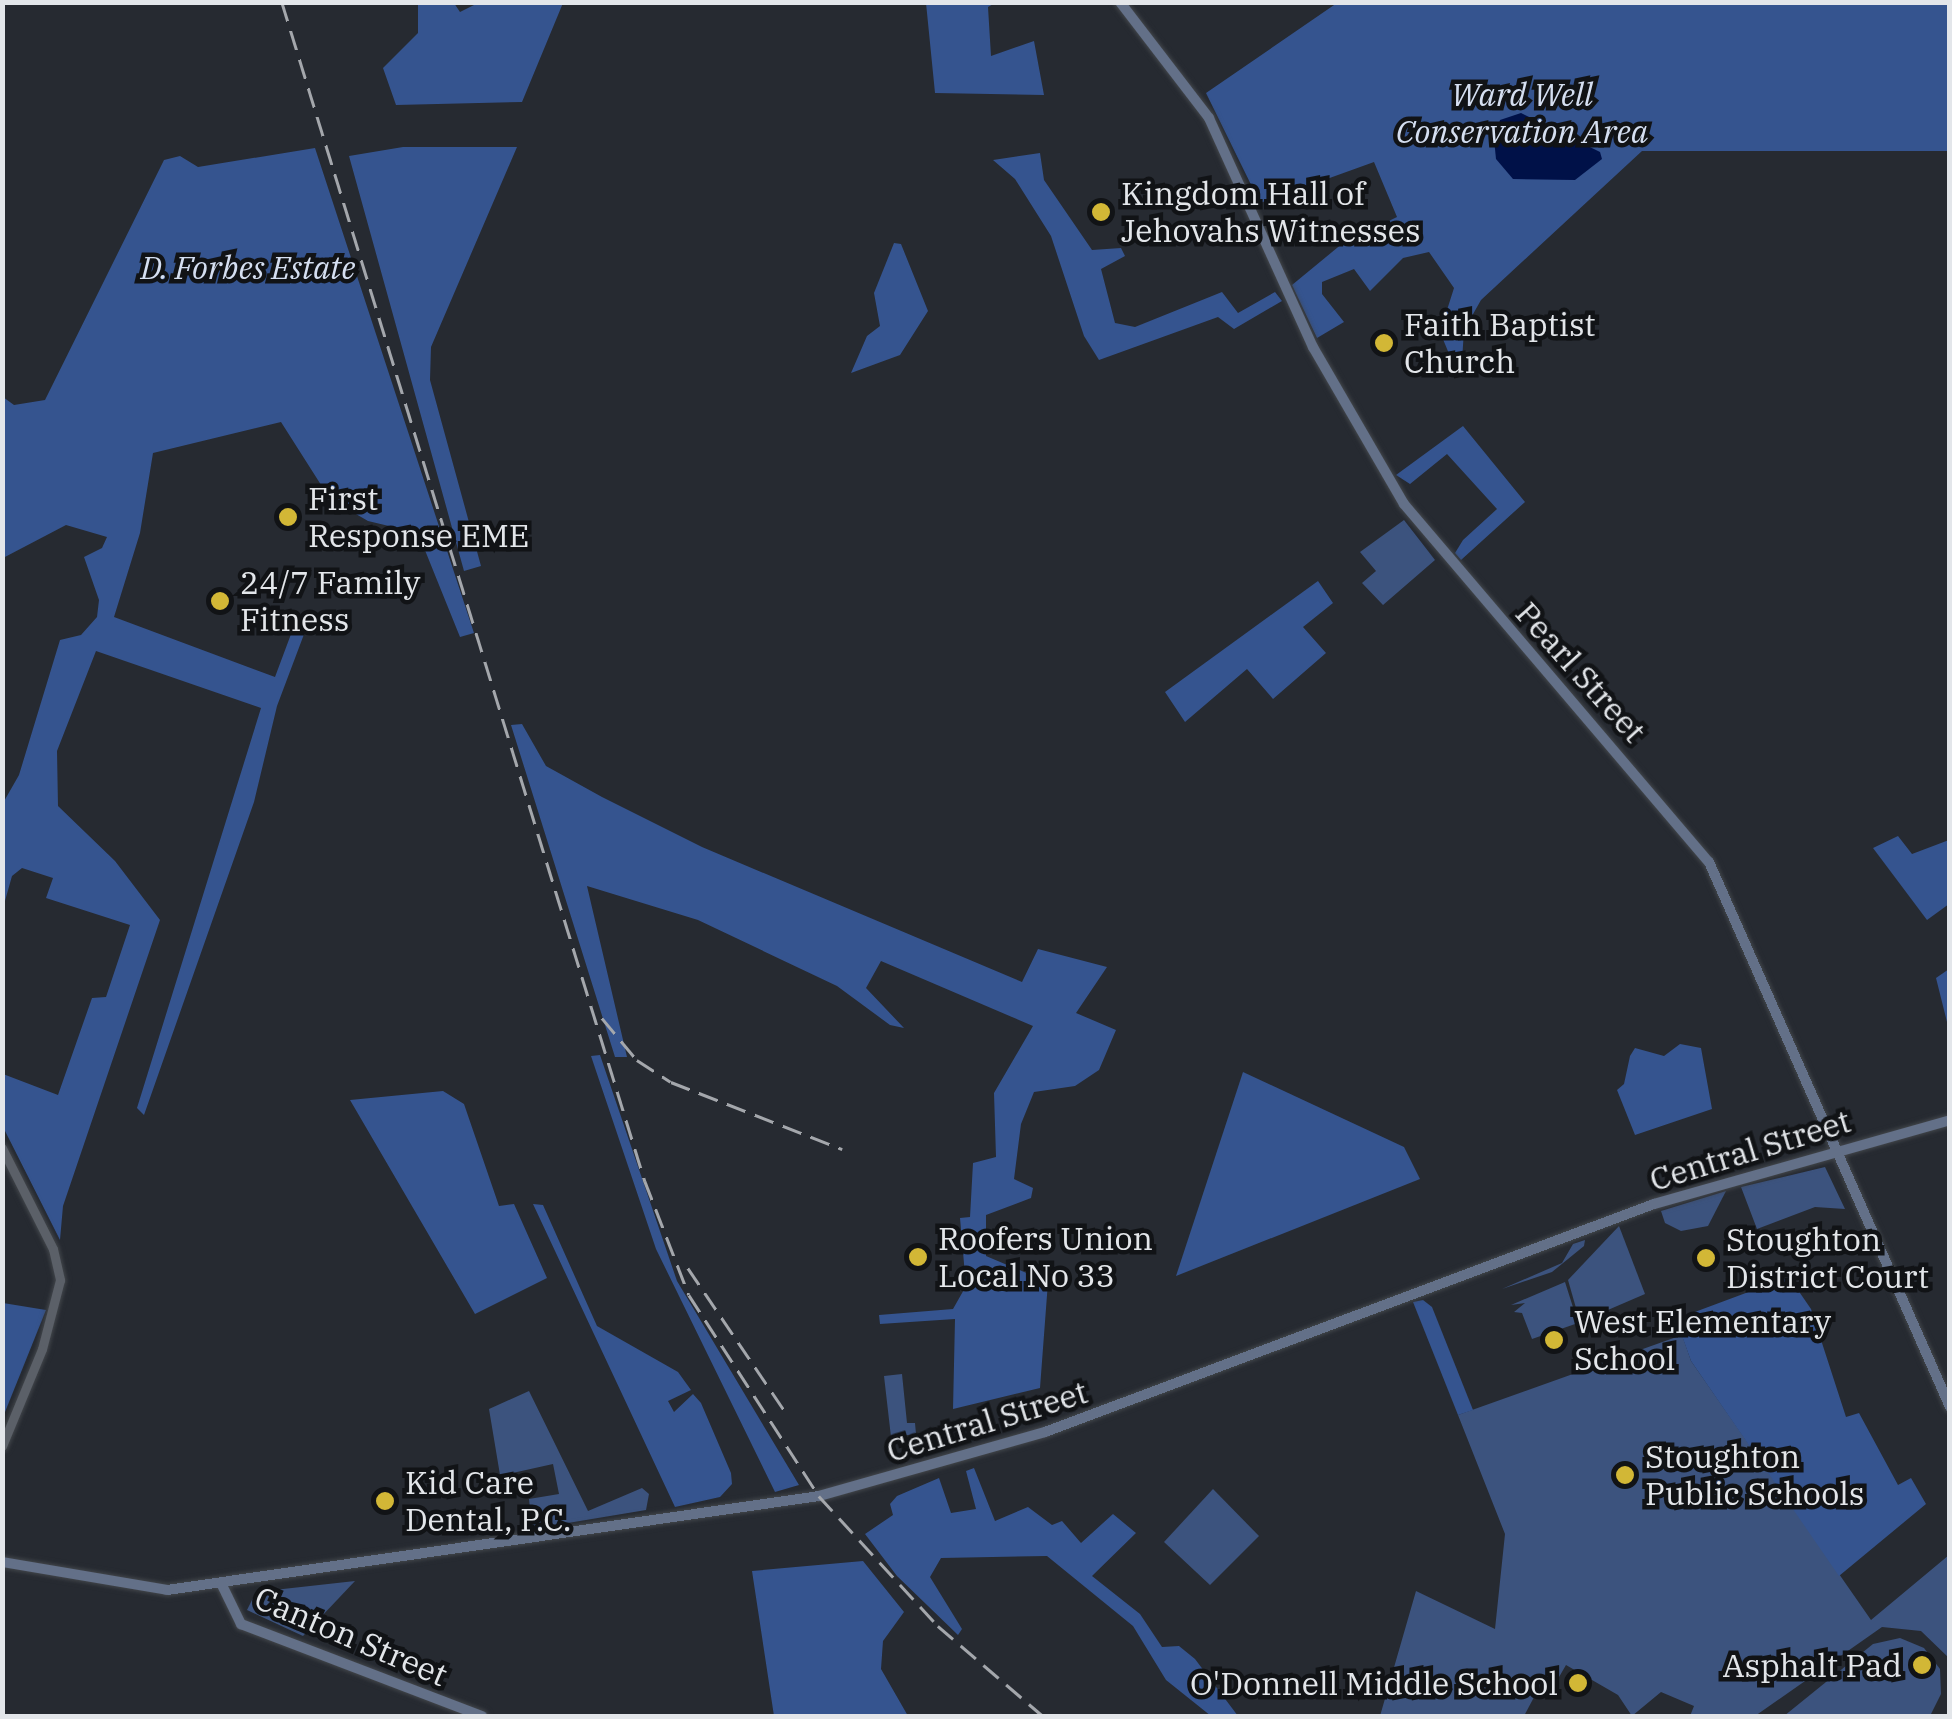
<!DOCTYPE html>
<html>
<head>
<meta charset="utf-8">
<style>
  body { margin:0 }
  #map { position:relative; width:1952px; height:1719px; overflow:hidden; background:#262a31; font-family:"IBM Plex Serif",serif }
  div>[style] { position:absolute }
  .green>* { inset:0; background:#3c537e }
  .forest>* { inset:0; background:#35548f }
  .water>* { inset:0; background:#001148 }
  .roads { filter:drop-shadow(0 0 2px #42464b) drop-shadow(0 0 2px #42464b) }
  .tertiary>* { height:9px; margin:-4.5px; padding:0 4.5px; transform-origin:4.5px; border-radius:4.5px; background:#5b6068 }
  .secondary>* { height:10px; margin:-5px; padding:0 5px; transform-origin:5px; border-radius:5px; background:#637088 }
  .rail>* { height:2.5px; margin-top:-1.25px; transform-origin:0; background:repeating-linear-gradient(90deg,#a4a7ac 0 20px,transparent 0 30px) }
  .dots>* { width:28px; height:28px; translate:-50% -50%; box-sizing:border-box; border:5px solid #111316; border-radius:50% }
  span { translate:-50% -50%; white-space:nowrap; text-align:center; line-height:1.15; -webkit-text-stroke:9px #111316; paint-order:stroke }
  .park-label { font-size:32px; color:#d5dff1; font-style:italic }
  .poi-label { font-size:32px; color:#e3e6ea }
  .left { translate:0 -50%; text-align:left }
  .right { translate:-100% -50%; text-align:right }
  .street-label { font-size:32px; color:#e3e6ea }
  .frame { position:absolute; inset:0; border:5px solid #e3e6ea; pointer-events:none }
</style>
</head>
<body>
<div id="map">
  <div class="green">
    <i style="clip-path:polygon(1404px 520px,1435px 560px,1383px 605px,1362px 583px,1376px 571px,1360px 552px)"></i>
    <i style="clip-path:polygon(1825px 1167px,1845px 1209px,1815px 1207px,1757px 1229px,1741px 1187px)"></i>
    <i style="clip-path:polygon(1726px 1191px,1708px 1226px,1681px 1231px,1665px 1223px,1661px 1211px)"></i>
    <i style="clip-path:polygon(1619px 1226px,1645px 1294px,1580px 1322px,1568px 1280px)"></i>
    <i style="clip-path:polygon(1585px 1240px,1584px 1246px,1552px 1272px,1502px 1289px,1562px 1263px,1573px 1244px)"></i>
    <i style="clip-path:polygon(1565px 1282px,1578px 1323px,1532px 1339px,1522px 1313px,1514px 1312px,1525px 1303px,1511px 1305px)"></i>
    <i style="clip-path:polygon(1682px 1335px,1691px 1361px,1871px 1620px,1949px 1555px,1949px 1658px,1921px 1631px,1882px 1627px,1755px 1716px,1690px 1716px,1694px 1706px,1661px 1692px,1632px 1716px,1618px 1695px,1566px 1665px,1555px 1684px,1541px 1684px,1524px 1716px,1380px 1716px,1416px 1591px,1495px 1629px,1505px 1534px,1458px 1415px)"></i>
    <i style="clip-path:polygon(902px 1374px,907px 1423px,915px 1423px,916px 1434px,891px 1437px,884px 1376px)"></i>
    <i style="clip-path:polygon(529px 1391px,588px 1511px,642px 1488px,649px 1494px,646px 1510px,532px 1529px,529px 1499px,559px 1494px,553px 1464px,508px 1474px,510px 1492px,503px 1493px,489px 1409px)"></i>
    <i style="clip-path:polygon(1213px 1489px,1259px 1536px,1210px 1585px,1164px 1542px)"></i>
    <i style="clip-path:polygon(355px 1581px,303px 1636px,247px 1610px,256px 1592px)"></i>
    <i style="clip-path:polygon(1900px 1638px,1924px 1648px,1940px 1669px,1941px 1694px,1930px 1716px,1784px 1716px,1873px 1644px)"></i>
  </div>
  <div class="forest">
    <i style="clip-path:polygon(418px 3px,454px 3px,460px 12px,478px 3px,563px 3px,522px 102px,396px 105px,383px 68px,418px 33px)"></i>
    <i style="clip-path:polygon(926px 3px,995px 3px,988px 7px,991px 56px,1034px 41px,1044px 95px,935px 93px)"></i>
    <i style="clip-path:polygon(1337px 3px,1949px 3px,1949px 151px,1642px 151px,1481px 300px,1464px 330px,1462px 361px,1452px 361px,1440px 332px,1454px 288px,1429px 252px,1403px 258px,1370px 291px,1354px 269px,1322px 282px,1322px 294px,1344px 322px,1317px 338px,1292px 285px,1343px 243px,1397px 217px,1374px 162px,1260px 203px,1206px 93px)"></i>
    <i style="clip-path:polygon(403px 147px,517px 147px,431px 347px,430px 380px,481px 566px,464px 571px,349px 156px)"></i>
    <i style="clip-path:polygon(315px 148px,474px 633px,460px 637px,418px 533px,368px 521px,330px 499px,281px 422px,153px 453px,140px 533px,114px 617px,275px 677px,297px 618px,309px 621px,277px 706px,254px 802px,144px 1115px,137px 1108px,261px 708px,96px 651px,57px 751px,58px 806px,115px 861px,160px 920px,63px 1206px,60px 1240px,3px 1127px,3px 1074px,58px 1095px,92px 998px,106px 997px,130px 925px,46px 898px,53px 878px,22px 868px,12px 876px,3px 908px,3px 803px,19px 775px,60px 640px,81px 635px,97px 617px,99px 600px,84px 557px,102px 548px,107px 537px,66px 525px,3px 558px,3px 397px,14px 405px,45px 400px,164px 160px,180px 156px,198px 167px)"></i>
    <i style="clip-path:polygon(1040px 153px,1044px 180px,1092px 250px,1121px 248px,1125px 256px,1101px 269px,1115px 323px,1135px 327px,1222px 292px,1238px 313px,1275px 292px,1282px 301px,1234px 329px,1218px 317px,1099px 360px,1084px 336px,1051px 236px,1015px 179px,993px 160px)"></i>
    <i style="clip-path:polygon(894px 243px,901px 244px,928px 311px,900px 355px,851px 373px,867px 336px,880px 326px,874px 293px)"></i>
    <i style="clip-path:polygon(1463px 426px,1525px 502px,1461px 560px,1455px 553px,1463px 540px,1497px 509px,1447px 454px,1410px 484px,1396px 475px)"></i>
    <i style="clip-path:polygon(1318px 581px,1333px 603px,1303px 627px,1326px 653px,1273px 699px,1247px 669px,1185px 722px,1165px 692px)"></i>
    <i style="clip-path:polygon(522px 724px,546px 766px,602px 797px,702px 847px,1022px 982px,1038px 949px,1107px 967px,1076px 1013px,1116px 1030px,1099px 1070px,1075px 1086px,1034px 1092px,1021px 1124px,1014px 1179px,1033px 1188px,1031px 1198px,986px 1215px,986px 1256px,1048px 1282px,1040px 1388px,953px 1409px,955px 1319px,880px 1324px,879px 1315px,953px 1309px,966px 1286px,960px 1218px,970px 1217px,973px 1163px,996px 1157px,994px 1093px,1033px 1026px,881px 961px,866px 988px,904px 1028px,890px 1025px,837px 986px,698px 920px,587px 886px,627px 1057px,615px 1057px,511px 725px)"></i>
    <i style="clip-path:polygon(1898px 836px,1912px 854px,1949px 840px,1949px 904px,1927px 920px,1873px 848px)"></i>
    <i style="clip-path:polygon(1949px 969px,1949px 1030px,1936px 978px)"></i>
    <i style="clip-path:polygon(1680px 1044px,1701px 1048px,1712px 1109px,1635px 1135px,1617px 1090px,1624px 1084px,1630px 1056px,1635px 1048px,1664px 1056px)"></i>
    <i style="clip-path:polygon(600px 1055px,677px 1281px,799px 1485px,775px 1492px,656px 1249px,591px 1056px)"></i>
    <i style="clip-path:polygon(1243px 1072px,1404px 1147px,1420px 1179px,1176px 1276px)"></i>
    <i style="clip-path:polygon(443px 1091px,464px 1104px,499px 1206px,514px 1204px,547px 1278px,475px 1314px,350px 1100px)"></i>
    <i style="clip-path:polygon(533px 1204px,543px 1205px,597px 1326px,678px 1372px,691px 1390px,668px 1401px,674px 1412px,693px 1394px,701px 1403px,731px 1473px,732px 1484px,720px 1497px,675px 1507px)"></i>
    <i style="clip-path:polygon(1789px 1277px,1811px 1309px,1846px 1417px,1859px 1413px,1898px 1485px,1911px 1478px,1926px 1504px,1839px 1576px,1691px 1361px,1676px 1319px)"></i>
    <i style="clip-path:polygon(1423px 1300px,1432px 1307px,1473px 1410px,1458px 1415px,1413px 1302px)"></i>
    <i style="clip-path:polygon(3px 1303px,46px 1310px,3px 1417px,2px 1303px)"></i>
    <i style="clip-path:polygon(974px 1468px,995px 1521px,1028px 1507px,1052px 1525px,1062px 1521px,1081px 1543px,1113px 1514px,1136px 1533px,1092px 1576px,1140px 1614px,1162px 1647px,1179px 1646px,1195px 1659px,1238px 1716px,1211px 1716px,1166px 1680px,1133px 1626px,1047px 1556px,941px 1558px,930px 1577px,962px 1629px,958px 1635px,897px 1576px,865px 1534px,893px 1515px,890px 1504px,897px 1496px,939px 1478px,951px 1513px,976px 1509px,966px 1471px)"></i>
    <i style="clip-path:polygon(863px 1561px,904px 1612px,883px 1641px,881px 1669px,908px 1716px,774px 1716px,752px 1571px)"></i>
  </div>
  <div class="water">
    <i style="clip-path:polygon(1521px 113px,1600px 152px,1602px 159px,1575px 180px,1513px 179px,1496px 159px,1494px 139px,1500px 120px)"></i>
  </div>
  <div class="roads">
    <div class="tertiary">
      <i style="left:2px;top:1148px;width:113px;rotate:63.2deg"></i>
      <i style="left:53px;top:1249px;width:32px;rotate:77deg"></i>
      <i style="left:60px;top:1280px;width:71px;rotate:104.6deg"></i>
      <i style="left:42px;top:1349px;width:105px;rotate:112.4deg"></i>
    </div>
    <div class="secondary">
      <i style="left:1120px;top:2px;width:146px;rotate:52.5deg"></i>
      <i style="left:1209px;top:118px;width:252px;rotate:65.6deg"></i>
      <i style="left:1313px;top:347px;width:181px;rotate:59.9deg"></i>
      <i style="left:1404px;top:504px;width:470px;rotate:49.6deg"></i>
      <i style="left:1709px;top:862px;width:596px;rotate:66.14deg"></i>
      <i style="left:2px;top:1562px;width:167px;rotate:9.6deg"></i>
      <i style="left:167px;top:1590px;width:659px;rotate:-8.2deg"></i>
      <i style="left:819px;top:1496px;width:235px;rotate:-15.8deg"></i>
      <i style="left:1045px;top:1432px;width:650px;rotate:-20.53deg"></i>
      <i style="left:1654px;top:1204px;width:308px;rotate:-15.8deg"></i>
      <i style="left:221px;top:1583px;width:46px;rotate:64deg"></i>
      <i style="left:241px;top:1624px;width:258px;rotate:20.9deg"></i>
    </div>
  </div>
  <div class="rail">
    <i style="left:282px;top:2px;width:1234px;rotate:72.89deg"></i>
    <i style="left:645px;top:1181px;width:122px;rotate:68.9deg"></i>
    <i style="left:689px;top:1295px;width:239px;rotate:57.1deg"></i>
    <i style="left:819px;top:1496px;width:176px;rotate:47.5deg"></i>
    <i style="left:938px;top:1626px;width:138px;rotate:40.6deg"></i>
    <i style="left:602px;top:1018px;width:55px;rotate:50.2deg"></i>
    <i style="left:637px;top:1060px;width:40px;rotate:32.9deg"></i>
    <i style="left:671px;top:1082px;width:184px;rotate:21.4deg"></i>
    <i style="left:688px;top:1268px;width:171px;rotate:55.9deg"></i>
  </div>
  <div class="dots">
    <i style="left:1101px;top:212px;background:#d2b736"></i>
    <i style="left:1384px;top:343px;background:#d2b736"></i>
    <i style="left:288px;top:517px;background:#d2b736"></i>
    <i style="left:220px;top:601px;background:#d2b736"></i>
    <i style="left:918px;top:1257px;background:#d2b736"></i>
    <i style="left:1706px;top:1258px;background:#d2b736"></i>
    <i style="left:1554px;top:1340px;background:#d2b736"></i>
    <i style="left:1625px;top:1475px;background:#d2b736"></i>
    <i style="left:385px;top:1501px;background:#d2b736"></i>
    <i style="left:1922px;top:1665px;background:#d2b736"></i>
    <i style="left:1578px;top:1683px;background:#d2b736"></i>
  </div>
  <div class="park-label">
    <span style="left:1522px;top:113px">Ward Well<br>Conservation Area</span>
    <span style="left:248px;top:267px">D. Forbes Estate</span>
  </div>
  <div class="poi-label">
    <span class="left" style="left:1121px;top:212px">Kingdom Hall of<br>Jehovahs Witnesses</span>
    <span class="left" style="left:1404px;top:343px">Faith Baptist<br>Church</span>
    <span class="left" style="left:308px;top:517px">First<br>Response EME</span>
    <span class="left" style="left:240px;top:601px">24/7 Family<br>Fitness</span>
    <span class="left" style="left:938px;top:1257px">Roofers Union<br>Local No 33</span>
    <span class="left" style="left:1726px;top:1258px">Stoughton<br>District Court</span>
    <span class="left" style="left:1574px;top:1340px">West Elementary<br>School</span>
    <span class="left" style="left:1645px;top:1475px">Stoughton<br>Public Schools</span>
    <span class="left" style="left:405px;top:1501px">Kid Care<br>Dental, P.C.</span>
    <span class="right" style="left:1902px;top:1665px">Asphalt Pad</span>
    <span class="right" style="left:1558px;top:1683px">O'Donnell Middle School</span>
  </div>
  <div class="street-label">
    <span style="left:1581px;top:672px;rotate:48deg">Pearl Street</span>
    <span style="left:1750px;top:1150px;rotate:-17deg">Central Street</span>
    <span style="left:987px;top:1421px;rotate:-17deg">Central Street</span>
    <span style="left:351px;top:1636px;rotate:23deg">Canton Street</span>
  </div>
  <div class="frame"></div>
</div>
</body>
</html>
